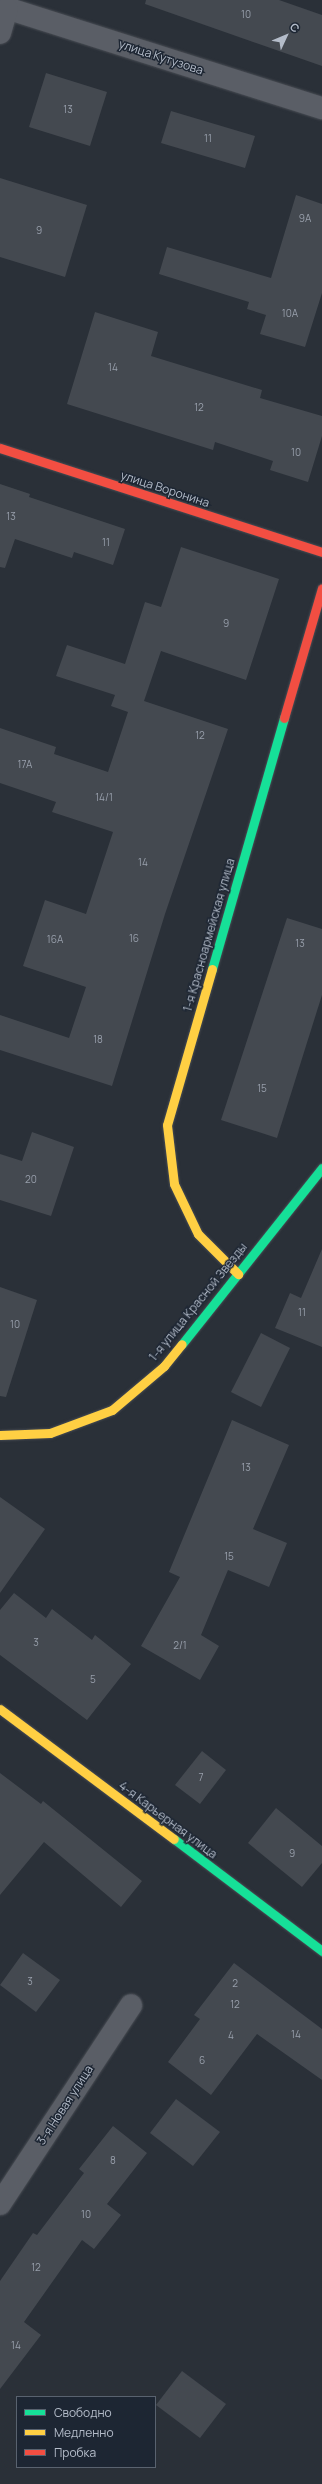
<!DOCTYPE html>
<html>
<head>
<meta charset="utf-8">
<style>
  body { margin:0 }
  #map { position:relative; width:322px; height:2484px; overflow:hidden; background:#2a3038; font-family:Manrope,sans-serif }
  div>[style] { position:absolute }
  .building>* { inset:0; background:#444950 }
  .roads { filter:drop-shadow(0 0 1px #484c53) drop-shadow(0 0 1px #484c53) }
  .street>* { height:22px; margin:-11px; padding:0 11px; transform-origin:11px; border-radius:11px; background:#5a5e66 }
  .fast>* { height:9px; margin:-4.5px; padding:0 4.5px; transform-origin:4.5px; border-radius:4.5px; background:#16e098 }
  .slow>* { height:9px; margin:-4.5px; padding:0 4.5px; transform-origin:4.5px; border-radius:4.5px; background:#ffcf43 }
  .jam>* { height:9px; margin:-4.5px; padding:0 4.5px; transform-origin:4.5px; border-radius:4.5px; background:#f24e42 }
  span { translate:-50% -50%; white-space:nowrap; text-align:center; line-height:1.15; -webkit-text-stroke:3px #1d2633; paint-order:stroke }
  .number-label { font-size:10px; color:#989fab }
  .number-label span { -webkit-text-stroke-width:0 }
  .street-label { font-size:12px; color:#b4bcc9 }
  .legend { position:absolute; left:16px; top:2396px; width:140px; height:72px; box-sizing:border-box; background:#1d2633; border:1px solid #59626f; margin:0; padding:5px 7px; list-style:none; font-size:12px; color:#b4bcc9 }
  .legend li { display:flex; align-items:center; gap:8px; height:20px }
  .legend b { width:20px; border:1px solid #59626f }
  .north { position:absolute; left:266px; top:16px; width:40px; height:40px; -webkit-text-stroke:3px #1d2633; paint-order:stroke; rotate:46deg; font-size:11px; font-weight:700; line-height:16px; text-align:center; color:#b4bcc9 }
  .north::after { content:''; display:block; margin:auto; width:14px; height:18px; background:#b4bcc9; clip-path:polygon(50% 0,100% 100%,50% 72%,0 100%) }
</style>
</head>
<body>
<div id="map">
  <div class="building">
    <i style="clip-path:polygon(146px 0,279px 0,322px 15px,322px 66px,145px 4px)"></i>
    <i style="clip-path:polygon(46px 73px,107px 92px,90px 146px,29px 127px)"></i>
    <i style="clip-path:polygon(171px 111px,255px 136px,245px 168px,161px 143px)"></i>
    <i style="clip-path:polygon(0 178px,87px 205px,65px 277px,0 257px)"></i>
    <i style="clip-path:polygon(296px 195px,322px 204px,322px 293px,305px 347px,260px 334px,266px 315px,247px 309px,249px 302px,159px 274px,167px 247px,271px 278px)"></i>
    <i style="clip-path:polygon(95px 312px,158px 332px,151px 356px,262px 390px,260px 398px,322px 416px,322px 436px,308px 482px,270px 470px,273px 461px,215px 442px,213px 450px,67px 404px)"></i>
    <i style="clip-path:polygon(0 484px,30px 494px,29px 497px,125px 529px,113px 565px,74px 552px,72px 558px,15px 539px,5px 568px,0 567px)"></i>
    <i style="clip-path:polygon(181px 547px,279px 579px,246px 680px,161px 651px,144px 701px,228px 729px,165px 914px,112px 1086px,0 1050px,0 1015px,69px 1038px,86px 987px,23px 966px,45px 900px,86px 914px,113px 832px,52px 812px,56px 802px,0 783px,0 728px,56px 747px,54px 754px,108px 772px,128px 712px,111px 706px,115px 695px,56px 676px,67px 645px,125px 664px,145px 602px,161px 607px)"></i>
    <i style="clip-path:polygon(287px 918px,322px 929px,322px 995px,277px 1138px,221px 1120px)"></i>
    <i style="clip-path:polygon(32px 1132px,74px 1147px,51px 1216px,0 1200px,0 1154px,22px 1161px)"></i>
    <i style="clip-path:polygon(322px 1249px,322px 1347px,275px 1328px,290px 1293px,301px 1298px)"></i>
    <i style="clip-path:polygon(0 1287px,37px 1300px,6px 1397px,0 1396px)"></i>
    <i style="clip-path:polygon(261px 1333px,290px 1348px,261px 1407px,231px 1392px)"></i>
    <i style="clip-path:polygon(232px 1420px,289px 1445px,253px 1529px,287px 1543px,269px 1587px,228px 1570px,201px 1635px,219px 1646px,200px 1680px,141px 1646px,180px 1577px,169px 1572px)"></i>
    <i style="clip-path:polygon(0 1497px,45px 1529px,0 1593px)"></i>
    <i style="clip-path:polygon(14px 1593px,46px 1618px,52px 1609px,92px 1640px,95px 1635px,131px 1664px,87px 1720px,0 1655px,0 1610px)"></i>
    <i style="clip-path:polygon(202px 1751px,226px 1770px,200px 1804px,175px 1785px)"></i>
    <i style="clip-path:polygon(0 1773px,41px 1804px,43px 1801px,142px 1881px,121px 1907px,44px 1842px,0 1895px)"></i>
    <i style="clip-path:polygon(276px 1808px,322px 1846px,322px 1863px,302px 1887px,248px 1843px)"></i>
    <i style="clip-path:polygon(23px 1953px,60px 1980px,36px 2012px,0 1985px)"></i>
    <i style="clip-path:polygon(234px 1963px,322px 2029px,322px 2080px,257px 2034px,211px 2095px,168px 2062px,200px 2019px,194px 2015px)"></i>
    <i style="clip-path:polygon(176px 2099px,220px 2132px,193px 2166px,150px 2133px)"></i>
    <i style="clip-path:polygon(113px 2126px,147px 2153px,107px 2204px,121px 2215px,94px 2249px,82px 2240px,24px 2322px,41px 2335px,0 2389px,0 2281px,33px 2233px,37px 2235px,84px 2173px,79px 2169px)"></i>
    <i style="clip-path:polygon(182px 2371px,226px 2404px,200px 2438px,156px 2405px)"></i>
  </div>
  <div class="roads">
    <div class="street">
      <i style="left:0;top:6px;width:338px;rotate:17.6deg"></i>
      <i style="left:0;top:33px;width:25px;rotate:-74deg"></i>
      <i style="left:0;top:2204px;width:238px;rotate:-56.6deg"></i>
    </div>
    <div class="fast">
      <i style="left:212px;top:969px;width:261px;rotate:-74deg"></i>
      <i style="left:182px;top:1344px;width:225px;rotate:-51.5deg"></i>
      <i style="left:174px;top:1839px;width:186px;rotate:37.1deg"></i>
    </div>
    <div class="slow">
      <i style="left:212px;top:969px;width:162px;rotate:106.1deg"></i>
      <i style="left:167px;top:1125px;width:59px;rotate:83.2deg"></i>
      <i style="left:174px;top:1184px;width:55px;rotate:64.4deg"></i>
      <i style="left:198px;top:1234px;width:57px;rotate:45deg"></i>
      <i style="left:0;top:1435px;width:50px;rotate:-2.3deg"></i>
      <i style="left:50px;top:1433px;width:66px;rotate:-20.4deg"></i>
      <i style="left:112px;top:1410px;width:68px;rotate:-40.2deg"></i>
      <i style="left:164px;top:1366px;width:28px;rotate:-51deg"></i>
      <i style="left:0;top:1709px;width:217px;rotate:36.8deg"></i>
    </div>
    <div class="jam">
      <i style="left:0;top:448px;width:338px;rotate:17.9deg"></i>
      <i style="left:284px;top:718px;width:135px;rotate:-73.7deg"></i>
    </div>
  </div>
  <div class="number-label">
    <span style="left:246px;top:15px">10</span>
    <span style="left:68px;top:110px">13</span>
    <span style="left:208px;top:139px">11</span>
    <span style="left:305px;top:219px">9А</span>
    <span style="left:39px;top:231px">9</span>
    <span style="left:290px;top:314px">10А</span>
    <span style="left:113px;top:368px">14</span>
    <span style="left:199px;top:408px">12</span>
    <span style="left:296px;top:453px">10</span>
    <span style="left:11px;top:517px">13</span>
    <span style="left:106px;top:543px">11</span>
    <span style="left:226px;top:624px">9</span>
    <span style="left:200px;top:736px">12</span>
    <span style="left:25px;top:765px">17А</span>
    <span style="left:104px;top:798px">14/1</span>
    <span style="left:143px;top:863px">14</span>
    <span style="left:134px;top:939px">16</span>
    <span style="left:55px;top:940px">16А</span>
    <span style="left:300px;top:944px">13</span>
    <span style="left:98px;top:1040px">18</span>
    <span style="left:262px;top:1089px">15</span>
    <span style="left:31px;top:1180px">20</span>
    <span style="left:302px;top:1313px">11</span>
    <span style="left:15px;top:1325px">10</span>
    <span style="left:246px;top:1468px">13</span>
    <span style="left:229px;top:1557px">15</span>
    <span style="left:36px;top:1643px">3</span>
    <span style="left:180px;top:1646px">2/1</span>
    <span style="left:93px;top:1680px">5</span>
    <span style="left:201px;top:1778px">7</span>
    <span style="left:292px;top:1854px">9</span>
    <span style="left:30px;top:1982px">3</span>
    <span style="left:235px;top:1984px">2</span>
    <span style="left:235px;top:2005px">12</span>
    <span style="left:296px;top:2035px">14</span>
    <span style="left:231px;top:2036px">4</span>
    <span style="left:202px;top:2061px">6</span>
    <span style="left:113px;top:2161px">8</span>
    <span style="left:86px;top:2215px">10</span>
    <span style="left:36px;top:2268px">12</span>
    <span style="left:16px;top:2346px">14</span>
  </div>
  <div class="street-label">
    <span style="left:161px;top:57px;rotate:18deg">улица Кутузова</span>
    <span style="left:165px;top:489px;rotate:18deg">улица Воронина</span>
    <span style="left:209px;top:935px;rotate:-74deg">1-я Красноармейская улица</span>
    <span style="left:198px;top:1302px;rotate:-51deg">1-я улица Красной Звезды</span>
    <span style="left:168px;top:1820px;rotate:37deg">4-я Карьерная улица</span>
    <span style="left:65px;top:2105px;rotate:-57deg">3-я Новая улица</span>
  </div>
  <ul class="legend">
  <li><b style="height:5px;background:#16e098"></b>Свободно</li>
  <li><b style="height:5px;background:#ffcf43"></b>Медленно</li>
  <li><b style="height:5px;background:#f24e42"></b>Пробка</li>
  </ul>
  <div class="north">С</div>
</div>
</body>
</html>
